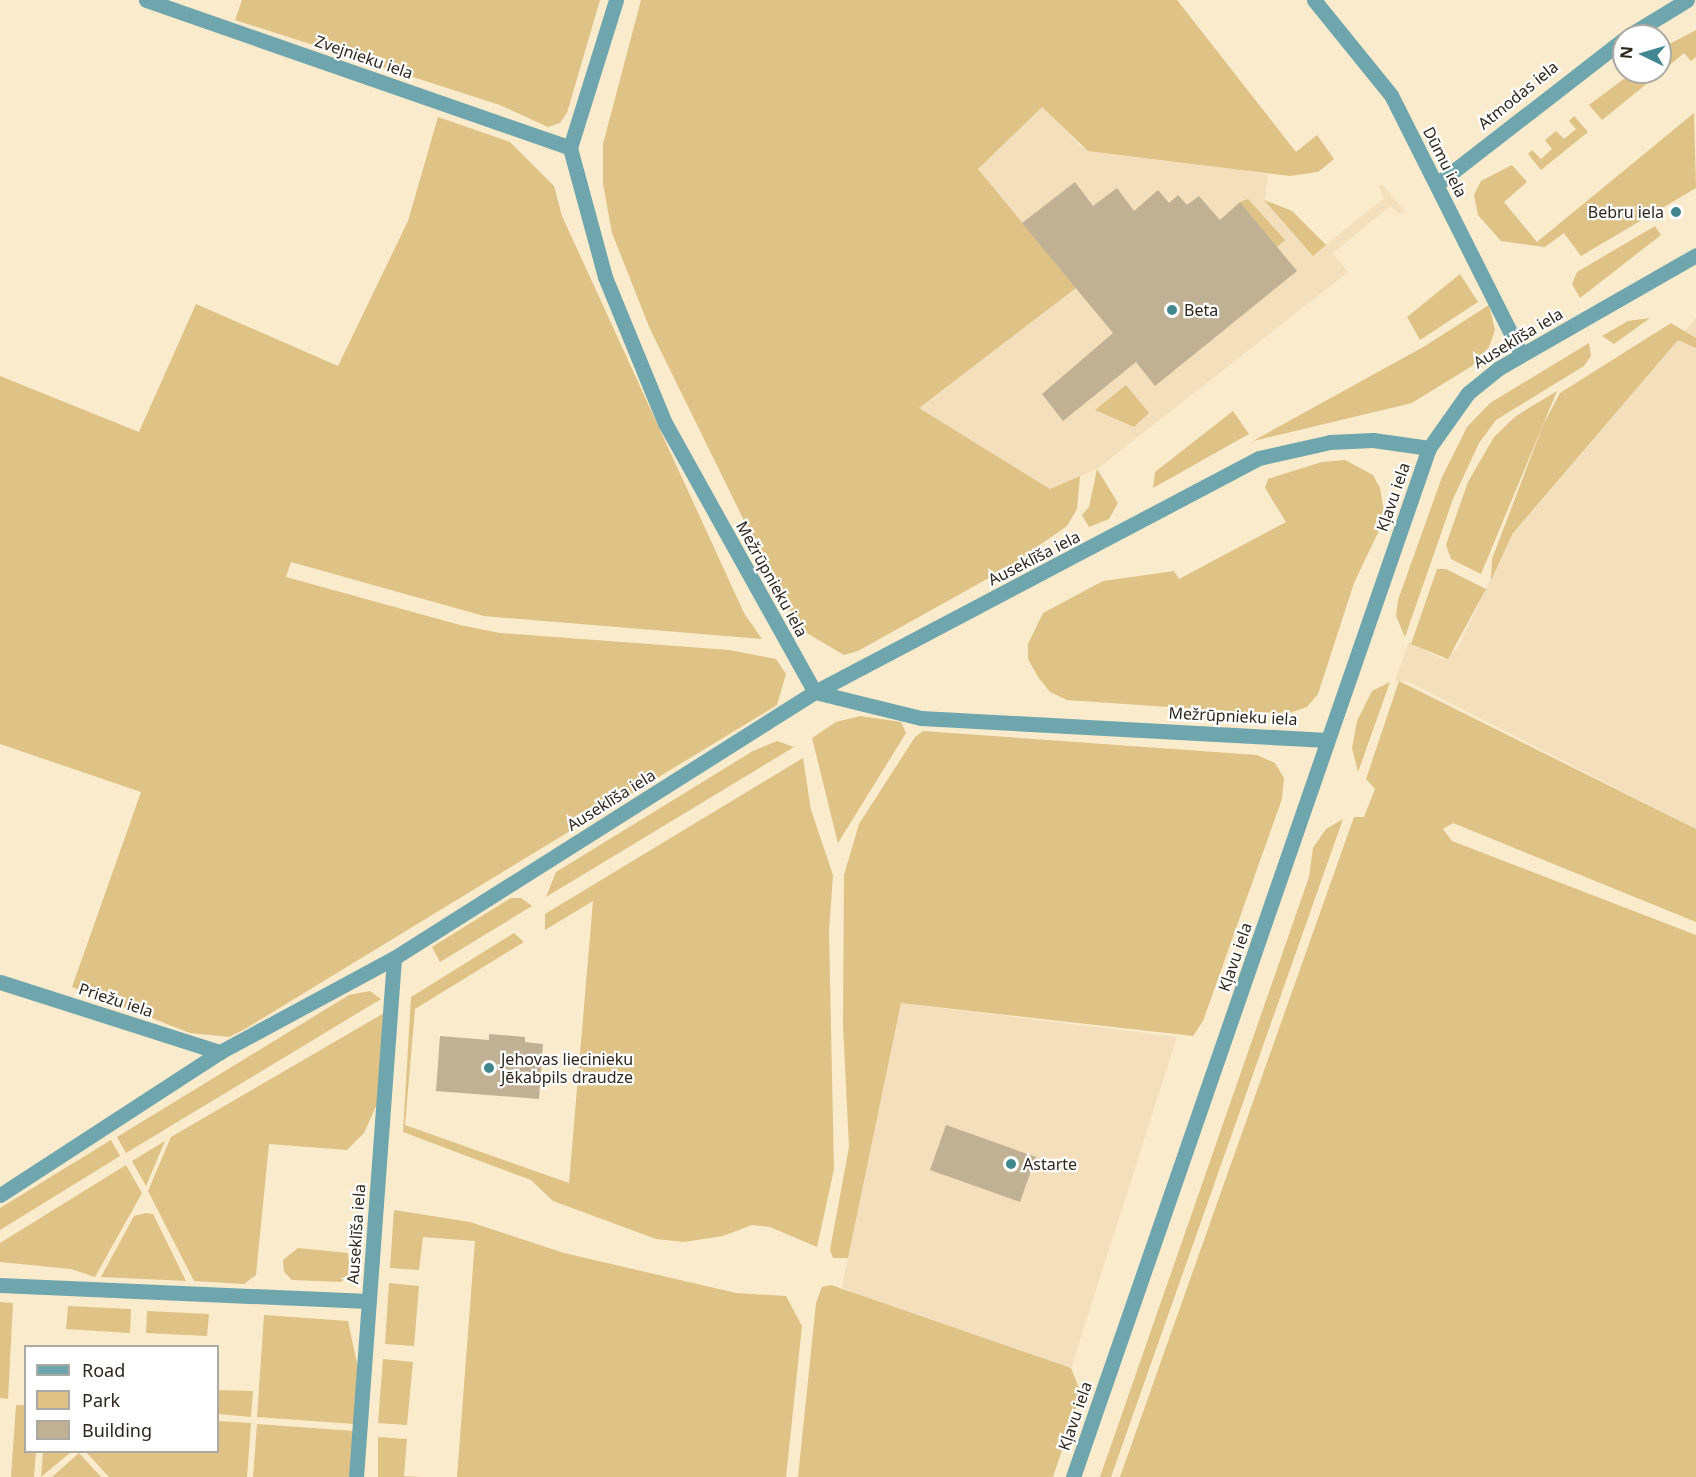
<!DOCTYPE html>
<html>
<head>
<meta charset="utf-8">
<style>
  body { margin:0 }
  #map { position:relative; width:1696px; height:1477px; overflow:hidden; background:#faebcc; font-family:"Noto Sans",sans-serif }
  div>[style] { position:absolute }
  .built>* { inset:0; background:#f3dfbb }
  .green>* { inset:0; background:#dfc286 }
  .building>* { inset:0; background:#c0b194 }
  .minor>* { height:15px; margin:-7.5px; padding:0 7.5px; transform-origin:7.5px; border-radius:7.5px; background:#6fa5ac }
  .dots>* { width:16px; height:16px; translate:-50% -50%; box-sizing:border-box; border:3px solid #fff; border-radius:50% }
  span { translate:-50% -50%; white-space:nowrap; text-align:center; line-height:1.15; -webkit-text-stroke:4.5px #fff; paint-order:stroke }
  .street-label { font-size:16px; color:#2d271c }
  .poi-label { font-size:16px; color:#2d271c }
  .right { translate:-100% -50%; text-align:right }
  .left { translate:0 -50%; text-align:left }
  .legend { position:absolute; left:24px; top:1345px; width:195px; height:108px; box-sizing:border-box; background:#fff; border:2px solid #aba9a4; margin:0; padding:8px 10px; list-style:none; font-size:18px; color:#2d271c }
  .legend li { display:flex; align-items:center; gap:12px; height:30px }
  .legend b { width:30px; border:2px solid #aba9a4 }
  .north { position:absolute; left:1612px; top:24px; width:60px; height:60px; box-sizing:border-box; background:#fff; border:2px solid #aba9a4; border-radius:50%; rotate:275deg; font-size:16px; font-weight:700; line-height:24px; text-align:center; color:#2d271c }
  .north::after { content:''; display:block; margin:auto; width:21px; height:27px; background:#408790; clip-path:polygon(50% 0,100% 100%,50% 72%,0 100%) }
</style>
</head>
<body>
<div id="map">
  <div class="built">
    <i style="clip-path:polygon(1042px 106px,1081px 147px,1268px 174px,1265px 200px,1292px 211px,1326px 245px,1384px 198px,1378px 185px,1383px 185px,1405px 211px,1400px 214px,1390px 206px,1333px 253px,1348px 272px,1097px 469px,1050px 489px,918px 408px,1076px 288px,977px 169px)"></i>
    <i style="clip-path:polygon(1696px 318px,1696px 829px,1409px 682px,1395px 681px,1409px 642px,1442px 659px,1457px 649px,1513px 533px)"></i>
    <i style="clip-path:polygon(901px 1003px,1177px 1037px,1071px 1368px,874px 1303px,842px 1287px)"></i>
  </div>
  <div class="green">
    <i style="clip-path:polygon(242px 0,600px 0,567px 113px,560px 123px,548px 127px,500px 105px,235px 20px)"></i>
    <i style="clip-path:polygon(641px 0,1177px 0,1296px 152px,1317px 135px,1334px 159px,1318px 172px,1290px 176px,1088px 151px,1042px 107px,978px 169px,1076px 288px,919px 408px,1050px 489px,1080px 476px,1077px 509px,1067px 526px,1005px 569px,858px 651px,844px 655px,805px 632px,784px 602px,650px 329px,612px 233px,603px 184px,603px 144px)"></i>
    <i style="clip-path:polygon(1696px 30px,1696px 57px,1691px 61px,1684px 53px,1665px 69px,1660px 49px)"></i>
    <i style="clip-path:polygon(1633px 72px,1649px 82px,1602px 120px,1589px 105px)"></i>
    <i style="clip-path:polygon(1694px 113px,1696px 188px,1581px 256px,1564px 233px,1545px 247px,1501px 241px,1478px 215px,1474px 195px,1481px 181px,1512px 165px,1527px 182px,1504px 202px,1537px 242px)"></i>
    <i style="clip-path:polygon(1574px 116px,1588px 132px,1541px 170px,1528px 154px,1532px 150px,1541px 159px,1552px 149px,1545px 140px,1556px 131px,1564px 139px,1576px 129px,1569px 121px)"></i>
    <i style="clip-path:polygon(438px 117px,510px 142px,554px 186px,562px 216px,744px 613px,762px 639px,484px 616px,291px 562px,286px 577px,460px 625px,500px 633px,729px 650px,776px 659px,786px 674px,777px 705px,245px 1029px,229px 1037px,190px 1033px,72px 987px,141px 792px,0 744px,0 376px,139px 432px,196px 304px,338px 366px,408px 221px)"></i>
    <i style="clip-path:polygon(1248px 199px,1285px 240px,1277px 247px,1240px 202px)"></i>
    <i style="clip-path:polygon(1264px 200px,1292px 211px,1326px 245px,1313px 256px)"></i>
    <i style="clip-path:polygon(1655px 226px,1661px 235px,1580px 298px,1572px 284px,1577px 272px)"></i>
    <i style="clip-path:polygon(1460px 274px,1478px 302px,1420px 340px,1407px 317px)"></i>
    <i style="clip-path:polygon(1489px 305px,1495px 330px,1489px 347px,1472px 366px,1412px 403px,1253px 441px,1425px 346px)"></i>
    <i style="clip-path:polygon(1650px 318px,1614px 344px,1602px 336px,1628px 321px)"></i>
    <i style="clip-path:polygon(1671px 323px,1696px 338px,1696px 348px,1678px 340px,1513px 533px,1491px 580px,1492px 559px,1543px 425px,1560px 393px)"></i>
    <i style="clip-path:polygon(1589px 343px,1591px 356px,1584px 366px,1496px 420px,1479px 443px,1453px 499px,1405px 637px,1396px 616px,1398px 600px,1442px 477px,1467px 427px,1490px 403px)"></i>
    <i style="clip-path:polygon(1126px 385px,1149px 413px,1134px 427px,1095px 410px)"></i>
    <i style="clip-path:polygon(1557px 391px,1481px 574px,1451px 559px,1446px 545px,1468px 482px,1494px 437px,1516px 416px)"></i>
    <i style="clip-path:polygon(1233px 411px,1249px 434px,1153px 488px,1155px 472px)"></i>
    <i style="clip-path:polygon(1345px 460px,1373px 475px,1380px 488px,1385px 518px,1354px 583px,1318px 694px,1307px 707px,1289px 713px,1241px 712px,1067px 700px,1050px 692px,1038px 677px,1028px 659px,1028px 644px,1043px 613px,1103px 581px,1174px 571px,1179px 579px,1286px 522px,1265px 488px,1268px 479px,1322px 462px)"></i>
    <i style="clip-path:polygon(1097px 469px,1118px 503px,1109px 519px,1089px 527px,1082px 515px,1089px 507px)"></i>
    <i style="clip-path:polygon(1437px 569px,1446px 569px,1486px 589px,1448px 659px,1411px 644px)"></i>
    <i style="clip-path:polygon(1399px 681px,1696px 829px,1696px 922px,1453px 823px,1443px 829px,1452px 841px,1696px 935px,1696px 1477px,1120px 1477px,1354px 817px,1364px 817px,1375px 789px,1366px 779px)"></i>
    <i style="clip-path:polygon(1390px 682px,1358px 772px,1352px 748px,1357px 721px,1372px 691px)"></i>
    <i style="clip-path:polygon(860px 716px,901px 722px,906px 733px,838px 843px,812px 738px,836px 722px)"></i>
    <i style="clip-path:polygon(923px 731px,1257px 755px,1275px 763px,1284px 778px,1282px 799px,1203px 1021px,1193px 1036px,901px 1003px,848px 1258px,833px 1258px,830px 1250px,849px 1147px,843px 1026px,844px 875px,859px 824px,915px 737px)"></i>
    <i style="clip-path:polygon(777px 741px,794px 747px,546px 897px,556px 872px,753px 751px)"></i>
    <i style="clip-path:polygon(803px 758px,811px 810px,833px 875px,829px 932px,834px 1169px,817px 1247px,770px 1227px,752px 1225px,723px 1236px,684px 1242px,656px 1239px,553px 1201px,531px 1180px,403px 1132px,411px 997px,514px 933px,524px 942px,415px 1009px,405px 1125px,569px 1183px,593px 901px,545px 930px,545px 914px)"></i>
    <i style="clip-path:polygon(1343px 819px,1111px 1477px,1100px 1477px,1309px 877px,1313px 848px,1326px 829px)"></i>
    <i style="clip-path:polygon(511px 898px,521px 898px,532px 906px,440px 962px,432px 947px)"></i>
    <i style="clip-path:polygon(370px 991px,381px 999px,126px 1153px,117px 1137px,349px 995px)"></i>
    <i style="clip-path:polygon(384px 1013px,377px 1104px,364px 1133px,347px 1150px,269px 1144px,256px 1275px,244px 1284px,194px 1281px,148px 1191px,171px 1137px)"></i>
    <i style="clip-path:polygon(111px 1140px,120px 1156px,0 1230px,0 1208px)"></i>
    <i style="clip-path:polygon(165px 1141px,146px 1186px,132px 1161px)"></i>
    <i style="clip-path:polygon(126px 1165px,142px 1193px,95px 1277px,71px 1269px,0 1262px,0 1243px)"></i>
    <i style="clip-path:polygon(394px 1210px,470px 1222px,564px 1253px,736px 1293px,786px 1296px,802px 1326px,786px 1477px,457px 1477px,475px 1241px,423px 1237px,419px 1270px,390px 1268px)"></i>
    <i style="clip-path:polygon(146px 1213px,153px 1214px,186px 1281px,101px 1277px,134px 1216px)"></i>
    <i style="clip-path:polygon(298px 1248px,348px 1253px,350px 1275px,341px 1282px,292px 1280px,284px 1272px,283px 1260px)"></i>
    <i style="clip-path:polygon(389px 1283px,419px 1286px,414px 1346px,385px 1344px)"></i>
    <i style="clip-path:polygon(831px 1285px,1071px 1368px,1081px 1393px,1053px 1477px,798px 1477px,816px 1303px,822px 1287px)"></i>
    <i style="clip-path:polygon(0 1302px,13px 1303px,8px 1399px,0 1398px)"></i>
    <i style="clip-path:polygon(68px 1306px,131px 1309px,130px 1333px,66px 1329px)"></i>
    <i style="clip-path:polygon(147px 1311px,209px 1314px,207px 1336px,146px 1333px)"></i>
    <i style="clip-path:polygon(264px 1315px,348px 1321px,358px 1368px,354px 1424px,257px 1417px)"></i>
    <i style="clip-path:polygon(383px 1359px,413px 1362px,407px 1425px,378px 1423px)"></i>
    <i style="clip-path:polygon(218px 1390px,253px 1391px,251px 1417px,218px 1414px)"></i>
    <i style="clip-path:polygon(16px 1405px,25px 1405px,26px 1452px,36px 1452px,34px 1477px,11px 1477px)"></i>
    <i style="clip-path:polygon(218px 1421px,251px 1423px,247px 1477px,109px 1477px,86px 1452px,218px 1452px)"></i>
    <i style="clip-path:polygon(257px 1424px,354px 1431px,349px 1477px,253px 1477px)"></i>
    <i style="clip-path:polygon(378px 1437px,407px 1439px,404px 1476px,420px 1477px,378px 1477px)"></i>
    <i style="clip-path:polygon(43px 1452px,71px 1452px,41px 1477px)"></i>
    <i style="clip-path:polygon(79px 1453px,101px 1477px,52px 1477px)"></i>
  </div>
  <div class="building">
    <i style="clip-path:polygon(1075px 182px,1093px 206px,1117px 188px,1134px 211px,1158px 190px,1169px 203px,1178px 195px,1187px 205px,1199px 196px,1220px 220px,1240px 202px,1297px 271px,1155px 386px,1136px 362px,1063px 421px,1042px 394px,1113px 333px,1022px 223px)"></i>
    <i style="clip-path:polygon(489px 1034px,525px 1037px,525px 1042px,543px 1044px,539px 1099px,436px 1091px,440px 1036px,489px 1040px)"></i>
    <i style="clip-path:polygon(946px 1125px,1036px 1157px,1020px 1202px,930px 1170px)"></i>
  </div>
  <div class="minor">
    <i style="left:146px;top:0;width:449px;rotate:19.2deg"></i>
    <i style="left:616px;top:0;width:155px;rotate:107.3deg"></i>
    <i style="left:570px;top:148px;width:134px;rotate:74.8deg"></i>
    <i style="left:605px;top:277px;width:158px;rotate:67.7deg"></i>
    <i style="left:665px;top:423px;width:308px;rotate:60.9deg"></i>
    <i style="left:815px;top:692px;width:109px;rotate:13.8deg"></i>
    <i style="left:921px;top:718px;width:407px;rotate:3.1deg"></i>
    <i style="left:1314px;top:0;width:122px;rotate:51deg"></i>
    <i style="left:1391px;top:95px;width:290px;rotate:63.3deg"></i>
    <i style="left:1628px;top:36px;width:69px;rotate:-31.4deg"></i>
    <i style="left:1437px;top:184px;width:237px;rotate:-37.8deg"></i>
    <i style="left:0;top:982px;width:231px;rotate:17.7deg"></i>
    <i style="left:0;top:1195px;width:262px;rotate:-33deg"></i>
    <i style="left:220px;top:1052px;width:198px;rotate:-28.4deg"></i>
    <i style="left:394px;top:958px;width:498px;rotate:-32.3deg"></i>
    <i style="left:815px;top:692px;width:502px;rotate:-27.79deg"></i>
    <i style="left:1259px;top:458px;width:73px;rotate:-12.7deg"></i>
    <i style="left:1330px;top:442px;width:43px;rotate:-2.7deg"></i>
    <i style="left:1373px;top:440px;width:57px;rotate:8.1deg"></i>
    <i style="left:0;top:1285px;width:369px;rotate:2.5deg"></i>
    <i style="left:356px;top:1477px;width:520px;rotate:-85.81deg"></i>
    <i style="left:1073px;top:1477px;width:1089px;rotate:-70.92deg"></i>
    <i style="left:1429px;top:448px;width:67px;rotate:-54.7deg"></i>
    <i style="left:1468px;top:393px;width:40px;rotate:-39deg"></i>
    <i style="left:1499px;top:368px;width:227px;rotate:-29.8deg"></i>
  </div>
  <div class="dots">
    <i style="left:1676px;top:212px;background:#408790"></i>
    <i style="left:1172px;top:310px;background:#408790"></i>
    <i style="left:489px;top:1068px;background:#408790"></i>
    <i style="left:1011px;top:1164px;background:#408790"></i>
  </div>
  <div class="street-label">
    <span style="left:364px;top:57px;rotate:19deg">Zvejnieku iela</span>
    <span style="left:1518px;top:95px;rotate:-39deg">Atmodas iela</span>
    <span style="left:1445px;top:162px;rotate:63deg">Dūmu iela</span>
    <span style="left:1518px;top:338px;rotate:-31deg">Auseklīša iela</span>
    <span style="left:1393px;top:497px;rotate:-71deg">Kļavu iela</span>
    <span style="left:1034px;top:558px;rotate:-27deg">Auseklīša iela</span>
    <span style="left:772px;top:579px;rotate:61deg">Mežrūpnieku iela</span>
    <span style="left:1233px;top:716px;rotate:3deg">Mežrūpnieku iela</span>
    <span style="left:611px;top:800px;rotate:-32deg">Auseklīša iela</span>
    <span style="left:1235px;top:957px;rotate:-71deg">Kļavu iela</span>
    <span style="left:116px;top:1000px;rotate:18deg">Priežu iela</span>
    <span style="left:356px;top:1234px;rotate:-86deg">Auseklīša iela</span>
    <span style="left:1075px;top:1416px;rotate:-71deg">Kļavu iela</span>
  </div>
  <div class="poi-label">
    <span class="right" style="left:1664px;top:212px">Bebru iela</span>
    <span class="left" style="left:1184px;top:310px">Beta</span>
    <span class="left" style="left:501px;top:1068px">Jehovas liecinieku<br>Jēkabpils draudze</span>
    <span class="left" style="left:1023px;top:1164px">Astarte</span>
  </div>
  <ul class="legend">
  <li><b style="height:8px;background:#6fa5ac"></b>Road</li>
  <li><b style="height:16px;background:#dfc286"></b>Park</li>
  <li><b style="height:16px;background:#c0b194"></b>Building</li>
  </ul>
  <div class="north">N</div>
</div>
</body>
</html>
